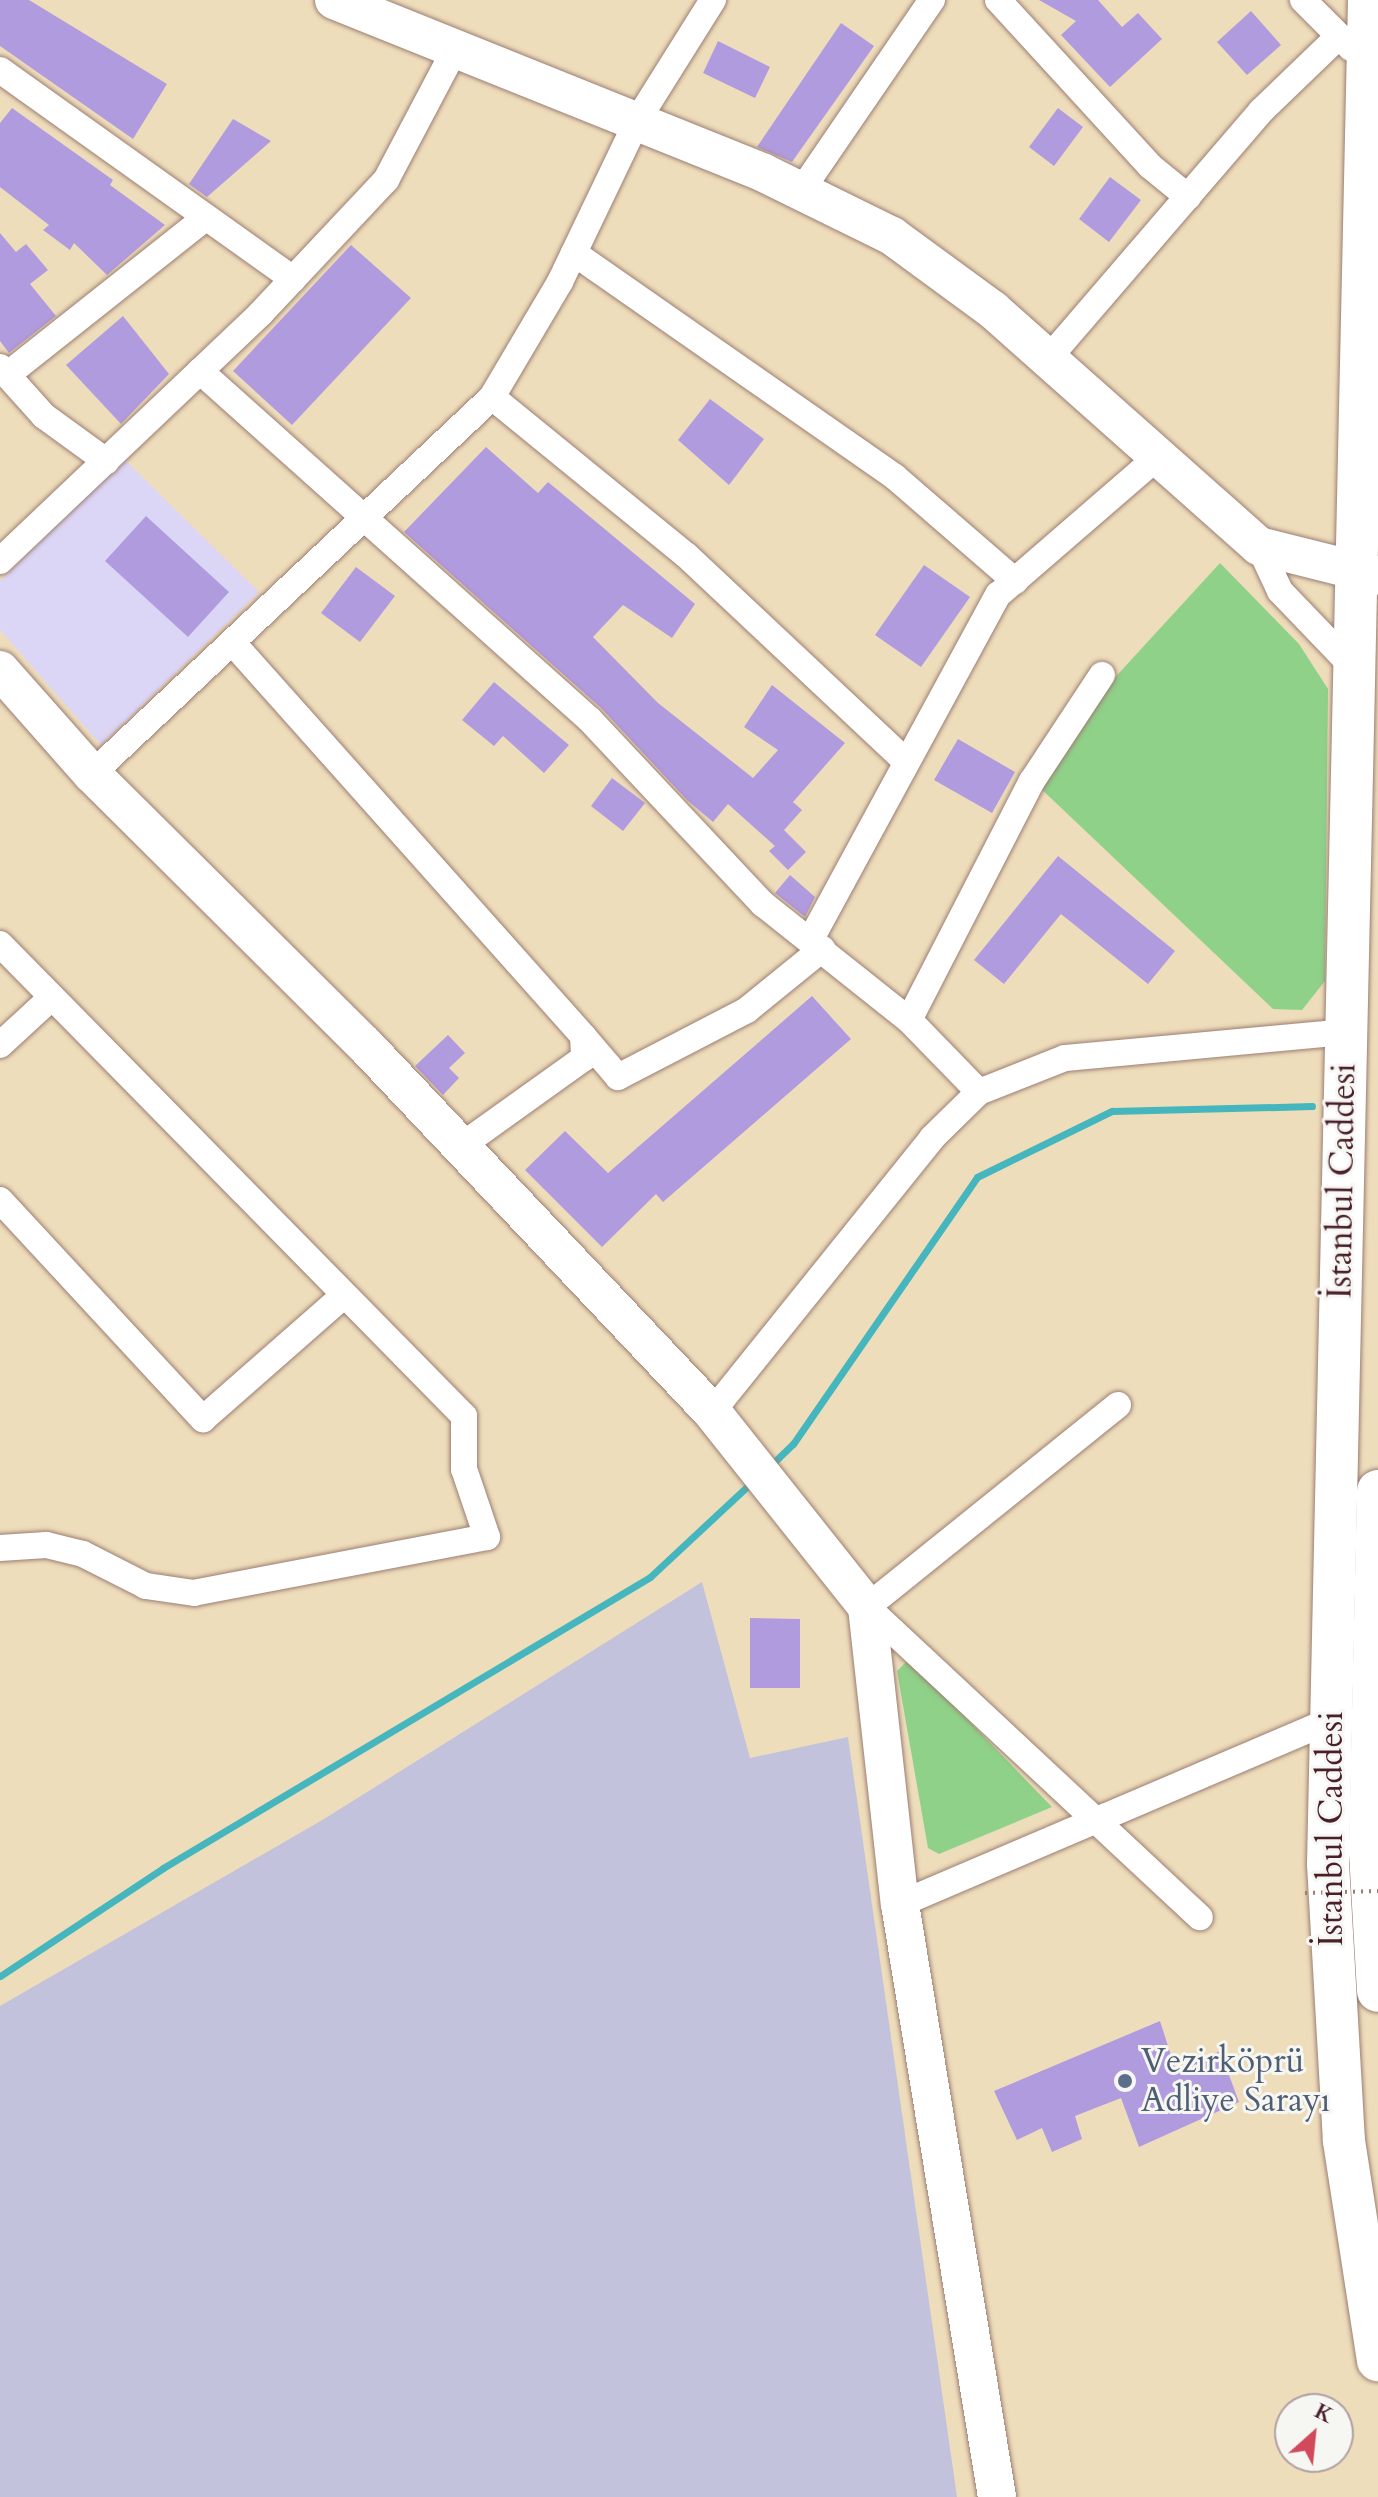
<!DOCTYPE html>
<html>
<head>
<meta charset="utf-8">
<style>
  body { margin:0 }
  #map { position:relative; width:1378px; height:2497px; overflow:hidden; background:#edb; font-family:Cardo,serif }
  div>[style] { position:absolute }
  .built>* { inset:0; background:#dcd6f6 }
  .industrial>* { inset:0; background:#c2c2dc }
  .green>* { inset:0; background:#8fd189 }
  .stream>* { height:7px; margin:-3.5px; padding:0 3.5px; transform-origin:3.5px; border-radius:3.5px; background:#46b6be }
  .building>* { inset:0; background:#b19bdf }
  .roads { filter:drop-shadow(0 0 2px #9c7e73) drop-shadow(0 0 2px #9c7e73) }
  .street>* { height:26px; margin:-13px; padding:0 13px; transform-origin:13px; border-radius:13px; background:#fff }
  .secondary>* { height:38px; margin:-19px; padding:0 19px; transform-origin:19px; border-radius:19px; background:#fff }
  .primary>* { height:42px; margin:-21px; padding:0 21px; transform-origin:21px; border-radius:21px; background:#fff }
  .path-bridge>* { height:4px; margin-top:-2px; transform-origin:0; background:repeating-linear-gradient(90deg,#9c7e73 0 2px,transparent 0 8px) }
  .dots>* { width:22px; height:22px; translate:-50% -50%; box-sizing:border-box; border:4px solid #f6f6f2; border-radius:50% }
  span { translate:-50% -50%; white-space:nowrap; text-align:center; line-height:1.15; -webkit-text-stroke:6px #f6f6f2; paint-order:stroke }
  .street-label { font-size:34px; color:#4a1f2b }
  .service-label { font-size:34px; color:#4e5e75 }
  .left { translate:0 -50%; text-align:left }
  .north { position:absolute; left:1274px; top:2393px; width:80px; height:80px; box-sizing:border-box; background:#f6f6f2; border:2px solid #b1a0a2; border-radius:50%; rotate:27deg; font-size:22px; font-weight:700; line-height:32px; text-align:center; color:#4a1f2b }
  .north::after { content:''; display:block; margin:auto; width:28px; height:36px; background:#d1495b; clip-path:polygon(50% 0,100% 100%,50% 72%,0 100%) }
</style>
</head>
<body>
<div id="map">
  <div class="built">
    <i style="clip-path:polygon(124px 459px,259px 592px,101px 745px,0 630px,0 581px)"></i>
  </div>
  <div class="industrial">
    <i style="clip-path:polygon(702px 1582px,750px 1758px,848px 1737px,957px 2497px,0 2497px,0 2006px,324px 1819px)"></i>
  </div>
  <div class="green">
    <i style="clip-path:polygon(1220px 563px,1299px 644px,1328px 689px,1325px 981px,1302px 1010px,1273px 1009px,1036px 784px,1098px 696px)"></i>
    <i style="clip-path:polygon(909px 1659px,1052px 1807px,939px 1854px,928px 1848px,897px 1671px)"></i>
  </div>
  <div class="stream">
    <i style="left:770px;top:1466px;width:32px;rotate:-44deg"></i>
    <i style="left:793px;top:1444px;width:324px;rotate:-55.4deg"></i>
    <i style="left:977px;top:1177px;width:150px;rotate:-26.1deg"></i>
    <i style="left:1112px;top:1111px;width:200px;rotate:-1.4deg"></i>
    <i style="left:0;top:1976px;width:196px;rotate:-33.5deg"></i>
    <i style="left:163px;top:1868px;width:567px;rotate:-30.86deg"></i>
    <i style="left:650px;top:1577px;width:139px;rotate:-43deg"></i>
  </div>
  <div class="building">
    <i style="clip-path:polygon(0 0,29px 0,167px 84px,133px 139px,0 46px)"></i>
    <i style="clip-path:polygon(1039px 0,1098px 0,1122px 27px,1138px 13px,1162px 39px,1110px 87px,1061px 35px,1076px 21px)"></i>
    <i style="clip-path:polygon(1251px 11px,1281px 45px,1247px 75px,1217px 42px)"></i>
    <i style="clip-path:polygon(841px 23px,874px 46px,792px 162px,757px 147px)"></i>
    <i style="clip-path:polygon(718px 41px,770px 67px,755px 98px,703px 73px)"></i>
    <i style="clip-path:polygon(12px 108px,113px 180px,110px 185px,165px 225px,107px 275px,74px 243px,70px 250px,43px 230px,49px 225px,0 187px,0 123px)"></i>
    <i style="clip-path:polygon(1058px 108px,1083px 127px,1054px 166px,1029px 147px)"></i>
    <i style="clip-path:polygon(233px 119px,271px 141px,207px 197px,189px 184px)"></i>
    <i style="clip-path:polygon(1110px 177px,1141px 200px,1109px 242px,1079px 219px)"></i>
    <i style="clip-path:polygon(0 233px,16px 252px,26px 244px,48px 270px,30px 284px,56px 316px,9px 353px,0 341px)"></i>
    <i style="clip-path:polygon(351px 245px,411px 298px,292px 425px,233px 371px)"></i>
    <i style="clip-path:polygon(123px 316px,169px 374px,121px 424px,66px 365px)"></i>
    <i style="clip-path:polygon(710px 399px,764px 439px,729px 485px,678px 440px)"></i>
    <i style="clip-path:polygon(486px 447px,538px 493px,548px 482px,695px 604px,672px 638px,623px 605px,593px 637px,658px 703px,753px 778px,778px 750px,744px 727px,772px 685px,845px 743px,793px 802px,802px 810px,784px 830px,806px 852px,788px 870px,769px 851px,775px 846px,728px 804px,713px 822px,687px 800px,601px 708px,404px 532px)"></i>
    <i style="clip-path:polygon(146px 516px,229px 592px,188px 637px,105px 561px)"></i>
    <i style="clip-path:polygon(924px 565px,970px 597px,921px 667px,875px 635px)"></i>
    <i style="clip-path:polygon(356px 567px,395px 596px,360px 642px,321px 613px)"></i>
    <i style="clip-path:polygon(494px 682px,569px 745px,544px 773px,503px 736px,494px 746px,462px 720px)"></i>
    <i style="clip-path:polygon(958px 739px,1015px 772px,992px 813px,934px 780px)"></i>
    <i style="clip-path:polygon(612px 778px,645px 803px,623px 831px,591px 806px)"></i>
    <i style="clip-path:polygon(1058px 856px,1175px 951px,1148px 984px,1061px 914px,1004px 984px,974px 960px)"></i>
    <i style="clip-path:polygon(790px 875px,815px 897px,805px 917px,775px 893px)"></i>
    <i style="clip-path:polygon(812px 996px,851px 1039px,663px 1202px,656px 1194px,602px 1247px,525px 1170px,565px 1131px,608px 1173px)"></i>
    <i style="clip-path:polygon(448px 1035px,465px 1053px,449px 1068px,459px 1078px,443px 1095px,415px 1066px)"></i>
    <i style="clip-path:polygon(750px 1618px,800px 1619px,800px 1688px,750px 1688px)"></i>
    <i style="clip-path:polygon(1160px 2021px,1176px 2071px,1220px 2051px,1239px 2102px,1139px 2147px,1121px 2098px,1075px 2116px,1082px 2139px,1052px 2152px,1042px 2128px,1017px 2140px,994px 2091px)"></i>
  </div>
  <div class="roads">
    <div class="street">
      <i style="left:998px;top:0;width:225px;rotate:47.5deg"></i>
      <i style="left:1150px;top:166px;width:49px;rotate:39.2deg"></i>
      <i style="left:1303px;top:0;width:68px;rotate:45deg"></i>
      <i style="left:0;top:70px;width:360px;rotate:35.5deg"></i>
      <i style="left:801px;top:191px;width:232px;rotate:-55.6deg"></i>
      <i style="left:574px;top:253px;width:391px;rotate:34.9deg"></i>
      <i style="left:895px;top:477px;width:159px;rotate:40.9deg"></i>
      <i style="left:1047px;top:360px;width:328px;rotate:-49.3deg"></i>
      <i style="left:1261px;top:111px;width:108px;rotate:-43.9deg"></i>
      <i style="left:0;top:367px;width:66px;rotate:48.1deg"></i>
      <i style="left:44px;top:416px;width:77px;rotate:36deg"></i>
      <i style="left:200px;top:371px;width:523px;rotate:41.82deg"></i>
      <i style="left:590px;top:720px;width:253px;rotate:46.8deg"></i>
      <i style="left:763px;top:904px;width:186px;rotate:38.5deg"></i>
      <i style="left:909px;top:1020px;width:100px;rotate:45.8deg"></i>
      <i style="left:7px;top:375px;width:254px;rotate:-38.4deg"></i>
      <i style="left:492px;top:397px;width:250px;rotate:39.2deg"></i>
      <i style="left:686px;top:555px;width:301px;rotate:43.2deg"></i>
      <i style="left:1259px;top:546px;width:50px;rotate:65deg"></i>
      <i style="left:1280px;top:591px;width:105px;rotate:46.2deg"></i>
      <i style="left:0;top:561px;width:360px;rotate:-43.5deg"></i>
      <i style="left:261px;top:313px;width:183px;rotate:-46.8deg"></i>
      <i style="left:386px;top:180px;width:150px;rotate:-62.2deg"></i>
      <i style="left:232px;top:642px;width:528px;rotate:48.3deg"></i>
      <i style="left:583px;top:1036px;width:22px;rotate:87deg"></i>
      <i style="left:584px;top:1058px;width:151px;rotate:144.4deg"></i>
      <i style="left:92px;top:774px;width:550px;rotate:-43.3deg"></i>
      <i style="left:492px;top:397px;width:134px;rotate:-59.4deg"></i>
      <i style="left:560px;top:282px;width:178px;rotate:-64.4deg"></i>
      <i style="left:637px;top:121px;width:143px;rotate:-57.9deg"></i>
      <i style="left:811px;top:939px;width:392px;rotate:-61.5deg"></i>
      <i style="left:998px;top:595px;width:208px;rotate:-40.9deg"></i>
      <i style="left:0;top:944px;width:662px;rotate:45.49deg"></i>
      <i style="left:464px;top:1416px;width:53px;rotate:90deg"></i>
      <i style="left:464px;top:1469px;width:72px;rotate:71.3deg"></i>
      <i style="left:487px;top:1537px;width:298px;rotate:169.2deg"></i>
      <i style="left:194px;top:1593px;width:49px;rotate:-171.7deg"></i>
      <i style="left:146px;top:1586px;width:71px;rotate:-153.1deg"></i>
      <i style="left:83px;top:1554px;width:38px;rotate:-166deg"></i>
      <i style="left:46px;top:1545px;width:46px;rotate:176.3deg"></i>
      <i style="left:909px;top:1020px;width:269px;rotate:-62.8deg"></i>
      <i style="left:1032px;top:781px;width:127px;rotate:-56.6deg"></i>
      <i style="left:583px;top:1036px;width:54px;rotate:49.5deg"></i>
      <i style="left:618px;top:1077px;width:145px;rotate:-27.4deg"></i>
      <i style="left:747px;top:1010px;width:97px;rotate:-39.1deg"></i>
      <i style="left:0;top:1045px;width:69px;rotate:-42.7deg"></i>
      <i style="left:0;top:1200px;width:299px;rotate:47.2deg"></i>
      <i style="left:203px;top:1419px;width:185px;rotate:-41.3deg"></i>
      <i style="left:1118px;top:1405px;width:322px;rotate:141.2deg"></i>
      <i style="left:867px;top:1607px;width:455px;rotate:43deg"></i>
      <i style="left:712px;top:1412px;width:351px;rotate:-51.2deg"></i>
      <i style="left:932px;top:1138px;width:66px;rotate:-44.4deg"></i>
      <i style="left:979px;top:1092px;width:92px;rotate:-21.6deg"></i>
      <i style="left:1065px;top:1058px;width:281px;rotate:-5.3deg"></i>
      <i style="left:900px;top:1904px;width:469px;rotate:-23.1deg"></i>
    </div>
    <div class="secondary">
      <i style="left:334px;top:0;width:463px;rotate:21.9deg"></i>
      <i style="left:764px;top:173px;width:143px;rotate:26.2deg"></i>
      <i style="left:892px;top:236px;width:125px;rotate:36.2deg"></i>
      <i style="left:993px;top:310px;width:356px;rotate:41.6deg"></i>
      <i style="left:1259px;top:546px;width:123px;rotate:14.1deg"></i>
      <i style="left:0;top:670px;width:139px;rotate:48.5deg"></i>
      <i style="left:92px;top:774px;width:385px;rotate:44.8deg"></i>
      <i style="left:365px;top:1045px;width:505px;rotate:46.6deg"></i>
      <i style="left:712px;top:1412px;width:249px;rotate:51.5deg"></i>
      <i style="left:867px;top:1607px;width:299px;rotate:83.7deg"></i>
      <i style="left:900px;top:1904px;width:601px;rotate:80.71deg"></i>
    </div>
    <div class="primary">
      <i style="left:1369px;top:0;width:1864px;rotate:91.26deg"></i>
      <i style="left:1328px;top:1864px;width:277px;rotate:86.7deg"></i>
      <i style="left:1344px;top:2141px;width:222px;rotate:81.2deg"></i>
      <i style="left:1378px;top:1491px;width:361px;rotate:91.3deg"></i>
      <i style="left:1370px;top:1852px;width:139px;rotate:86.7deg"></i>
    </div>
  </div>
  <div class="path-bridge">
    <i style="left:1305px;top:1893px;width:73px;rotate:-1.6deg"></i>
  </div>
  <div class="dots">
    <i style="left:1125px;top:2081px;background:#5c6f8a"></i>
  </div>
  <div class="street-label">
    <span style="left:1342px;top:1181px;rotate:-89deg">İstanbul Caddesi</span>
    <span style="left:1332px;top:1829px;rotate:-90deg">İstanbul Caddesi</span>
  </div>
  <div class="service-label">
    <span class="left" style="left:1141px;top:2081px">Vezirköprü<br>Adliye Sarayı</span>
  </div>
  <div class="north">K</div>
</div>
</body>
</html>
